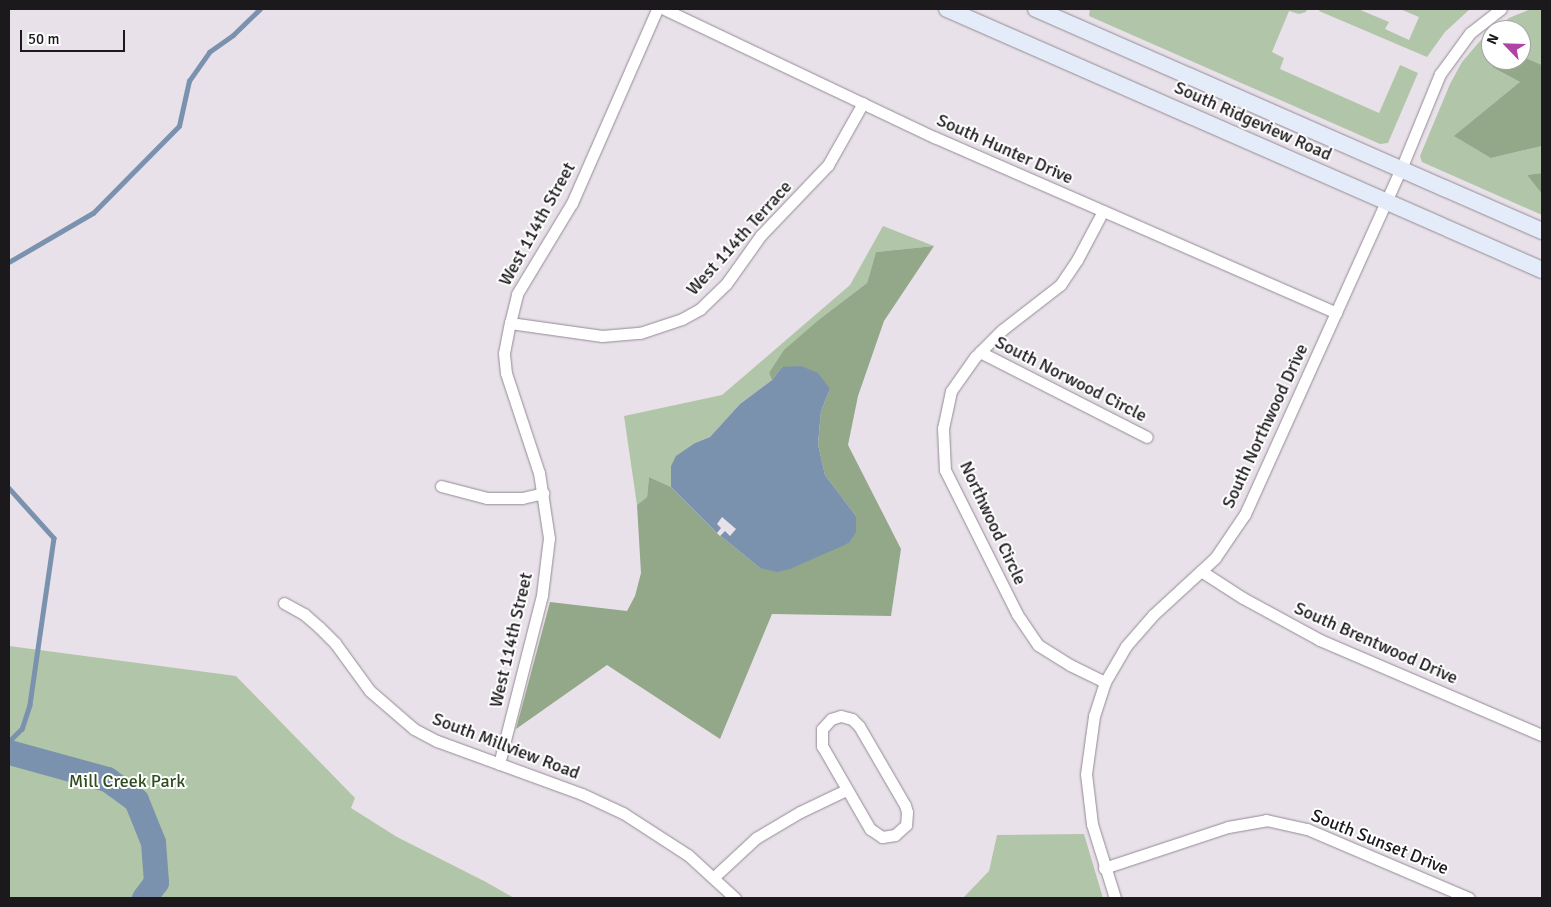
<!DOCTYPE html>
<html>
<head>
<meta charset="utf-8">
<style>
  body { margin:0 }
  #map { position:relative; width:1551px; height:907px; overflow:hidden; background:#e9e1ea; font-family:Signika,sans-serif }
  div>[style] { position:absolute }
  .green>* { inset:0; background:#b1c5a8 }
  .forest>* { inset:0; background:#93a888 }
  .water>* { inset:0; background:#7b92af }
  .pier>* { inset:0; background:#e9e1ea }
  .stream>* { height:4.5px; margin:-2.25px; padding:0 2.25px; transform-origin:2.25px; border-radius:2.25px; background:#7b92af }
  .river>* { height:25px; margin:-12.5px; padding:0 12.5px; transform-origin:12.5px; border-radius:12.5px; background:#7b92af }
  .roads { filter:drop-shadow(0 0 1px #928b93) drop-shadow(0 0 1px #928b93) }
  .minor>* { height:11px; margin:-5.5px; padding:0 5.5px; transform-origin:5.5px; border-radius:5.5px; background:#fff }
  .secondary>* { height:16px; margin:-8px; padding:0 8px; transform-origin:8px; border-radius:8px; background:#e4ebf9 }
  span { translate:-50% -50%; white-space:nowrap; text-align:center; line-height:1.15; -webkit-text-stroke:4px #fff; paint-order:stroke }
  .street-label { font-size:18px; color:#1c191c }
  .park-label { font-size:18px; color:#2e4c1c }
  .frame { position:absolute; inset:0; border:10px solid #1c191c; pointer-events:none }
  .north { position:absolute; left:1481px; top:20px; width:50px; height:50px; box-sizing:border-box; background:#fff; border:1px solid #a4a3a4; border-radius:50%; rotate:294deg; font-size:14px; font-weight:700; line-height:20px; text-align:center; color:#1c191c }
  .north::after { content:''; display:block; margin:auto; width:18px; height:22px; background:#b044a4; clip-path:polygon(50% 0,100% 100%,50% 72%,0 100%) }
  .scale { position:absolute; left:20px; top:30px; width:105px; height:22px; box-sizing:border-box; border:2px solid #1c191c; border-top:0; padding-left:6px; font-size:15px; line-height:18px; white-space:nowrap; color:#1c191c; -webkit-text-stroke:4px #fff; paint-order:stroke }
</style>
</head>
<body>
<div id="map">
  <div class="green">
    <i style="clip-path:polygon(1090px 9px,1307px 9px,1306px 12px,1299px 14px,1289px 11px,1272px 52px,1284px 58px,1280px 69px,1379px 113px,1400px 65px,1418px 73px,1388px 143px,1380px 144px,1089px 16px)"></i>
    <i style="clip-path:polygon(1320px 9px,1358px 9px,1389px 22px,1385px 29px,1409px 40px,1419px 17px,1400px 9px,1470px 9px,1445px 32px,1427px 57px,1319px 11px)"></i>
    <i style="clip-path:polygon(1531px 9px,1542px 9px,1542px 65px,1521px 56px,1521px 30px,1494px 30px,1509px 18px)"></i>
    <i style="clip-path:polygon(1491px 32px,1491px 60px,1496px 60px,1492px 67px,1520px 82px,1491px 158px,1542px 146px,1542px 173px,1527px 175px,1542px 194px,1542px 215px,1422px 162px,1420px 156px,1450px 84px,1462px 62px,1480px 41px)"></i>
    <i style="clip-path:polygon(883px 226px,934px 246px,876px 252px,867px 283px,821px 318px,769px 373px,772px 380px,740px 404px,710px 437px,695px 443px,671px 466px,671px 487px,649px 477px,647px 497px,637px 505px,624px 416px,722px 395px,850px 285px)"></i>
    <i style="clip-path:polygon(9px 646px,236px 676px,355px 798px,351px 808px,397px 837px,486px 882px,514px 898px,9px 898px)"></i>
    <i style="clip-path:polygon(1084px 834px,1103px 898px,963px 898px,989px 871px,997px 835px)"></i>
  </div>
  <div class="forest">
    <i style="clip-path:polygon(1521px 56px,1542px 65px,1542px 146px,1491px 158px,1454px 136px,1520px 82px,1492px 67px,1496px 60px,1521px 60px)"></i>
    <i style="clip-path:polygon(1542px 173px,1542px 194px,1527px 175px)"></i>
    <i style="clip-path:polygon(934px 246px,884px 321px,858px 396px,848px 445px,901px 549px,891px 616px,772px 614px,720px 739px,607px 665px,516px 729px,550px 602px,627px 611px,635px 596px,641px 573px,637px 505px,647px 497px,649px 477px,671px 487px,716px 532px,760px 568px,849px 543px,856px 516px,825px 475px,818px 444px,821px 411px,830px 389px,782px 367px,772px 380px,769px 373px,784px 350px,821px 318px,867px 283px,876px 252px)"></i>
  </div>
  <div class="water">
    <i style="clip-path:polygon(801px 366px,818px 373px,830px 389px,821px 411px,818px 444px,825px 475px,856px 516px,856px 532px,849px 543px,790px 569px,777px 572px,760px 568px,716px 532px,671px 487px,671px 466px,676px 456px,695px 443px,710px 437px,740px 404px,772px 380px,782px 367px)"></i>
  </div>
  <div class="pier">
    <i style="clip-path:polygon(722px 517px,736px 529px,730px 536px,725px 531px,720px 536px,717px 533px,721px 528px,717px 524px)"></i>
  </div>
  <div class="stream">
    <i style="left:9px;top:262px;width:97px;rotate:-30.3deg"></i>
    <i style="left:93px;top:213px;width:122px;rotate:-45.3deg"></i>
    <i style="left:179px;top:126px;width:46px;rotate:-77.5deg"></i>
    <i style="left:189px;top:81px;width:35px;rotate:-55deg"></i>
    <i style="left:209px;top:52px;width:29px;rotate:-35deg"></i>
    <i style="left:233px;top:35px;width:37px;rotate:-44deg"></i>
    <i style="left:9px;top:488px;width:67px;rotate:48deg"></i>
    <i style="left:54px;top:538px;width:169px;rotate:98.2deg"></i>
    <i style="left:30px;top:705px;width:25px;rotate:108deg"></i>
    <i style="left:22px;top:729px;width:18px;rotate:135deg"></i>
  </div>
  <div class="river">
    <i style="left:9px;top:752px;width:102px;rotate:15.4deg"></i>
    <i style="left:107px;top:779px;width:36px;rotate:36deg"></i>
    <i style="left:136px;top:800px;width:45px;rotate:68deg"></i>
    <i style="left:153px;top:842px;width:40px;rotate:85.7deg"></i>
    <i style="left:156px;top:882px;width:20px;rotate:127deg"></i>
  </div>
  <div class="roads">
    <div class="minor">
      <i style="left:664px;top:9px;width:299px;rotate:25.4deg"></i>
      <i style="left:934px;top:137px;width:439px;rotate:23.6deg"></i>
      <i style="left:1103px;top:211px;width:55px;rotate:118deg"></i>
      <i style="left:1077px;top:260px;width:30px;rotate:124deg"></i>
      <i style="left:1060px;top:285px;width:73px;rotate:142.2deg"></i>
      <i style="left:1002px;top:330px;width:38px;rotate:135deg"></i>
      <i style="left:975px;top:357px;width:42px;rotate:125.2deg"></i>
      <i style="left:951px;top:391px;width:38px;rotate:102deg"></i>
      <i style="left:943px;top:428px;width:42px;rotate:87.3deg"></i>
      <i style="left:945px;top:470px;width:161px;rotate:63.4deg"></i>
      <i style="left:1017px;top:614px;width:37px;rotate:56deg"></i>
      <i style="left:1038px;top:645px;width:38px;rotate:32deg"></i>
      <i style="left:1070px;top:665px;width:39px;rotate:26deg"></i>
      <i style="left:510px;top:323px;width:93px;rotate:8deg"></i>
      <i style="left:602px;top:336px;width:38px;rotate:-5deg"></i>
      <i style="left:640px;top:333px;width:44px;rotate:-18.4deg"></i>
      <i style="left:682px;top:319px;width:21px;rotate:-29deg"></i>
      <i style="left:700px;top:309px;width:36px;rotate:-44deg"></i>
      <i style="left:726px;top:284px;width:60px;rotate:-54.5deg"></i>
      <i style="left:761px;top:235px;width:97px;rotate:-46.3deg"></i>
      <i style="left:828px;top:165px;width:71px;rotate:-60.6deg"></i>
      <i style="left:980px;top:352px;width:187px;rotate:27deg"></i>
      <i style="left:441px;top:486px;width:48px;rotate:14.6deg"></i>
      <i style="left:487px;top:498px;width:35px"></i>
      <i style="left:522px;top:498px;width:22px;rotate:-13deg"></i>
      <i style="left:1201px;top:571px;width:50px;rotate:32.7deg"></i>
      <i style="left:1243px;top:598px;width:88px;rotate:28.6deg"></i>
      <i style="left:1320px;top:640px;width:241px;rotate:23.2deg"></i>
      <i style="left:284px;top:603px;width:23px;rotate:29deg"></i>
      <i style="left:304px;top:614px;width:20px;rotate:41deg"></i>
      <i style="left:319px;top:627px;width:23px;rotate:45deg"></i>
      <i style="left:335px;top:643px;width:59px;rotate:53.9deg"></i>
      <i style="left:370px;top:691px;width:58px;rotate:40.8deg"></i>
      <i style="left:414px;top:729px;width:26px;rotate:28deg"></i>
      <i style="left:437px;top:741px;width:154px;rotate:20.1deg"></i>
      <i style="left:582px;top:794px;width:45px;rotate:24.9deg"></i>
      <i style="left:623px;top:813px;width:77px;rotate:32.9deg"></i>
      <i style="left:688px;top:855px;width:64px;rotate:42.5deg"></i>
      <i style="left:841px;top:716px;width:11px;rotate:15deg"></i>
      <i style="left:852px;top:719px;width:10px;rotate:45deg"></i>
      <i style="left:859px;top:726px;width:91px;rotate:59.8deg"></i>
      <i style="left:905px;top:805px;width:7px;rotate:74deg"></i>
      <i style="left:907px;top:812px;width:13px;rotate:94deg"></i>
      <i style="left:906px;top:825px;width:15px;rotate:138deg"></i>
      <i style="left:895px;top:835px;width:13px;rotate:171deg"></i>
      <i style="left:882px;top:837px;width:14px;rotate:-146deg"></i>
      <i style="left:870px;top:829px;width:96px;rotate:-120deg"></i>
      <i style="left:822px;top:746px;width:17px;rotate:-90deg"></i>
      <i style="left:822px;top:729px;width:13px;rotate:-48deg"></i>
      <i style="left:831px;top:719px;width:10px;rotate:-17deg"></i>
      <i style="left:499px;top:764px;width:174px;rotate:-75.7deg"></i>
      <i style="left:542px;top:595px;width:57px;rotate:-83deg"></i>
      <i style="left:549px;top:538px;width:66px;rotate:-98.7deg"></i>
      <i style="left:539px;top:473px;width:105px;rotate:-108.3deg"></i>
      <i style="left:506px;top:373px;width:20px;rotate:-96deg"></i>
      <i style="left:504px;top:353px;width:31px;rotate:-79deg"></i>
      <i style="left:510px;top:323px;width:30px;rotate:-76deg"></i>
      <i style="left:517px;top:294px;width:106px;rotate:-58.9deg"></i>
      <i style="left:572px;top:203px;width:212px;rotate:-66.3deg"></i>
      <i style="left:1104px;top:868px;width:131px;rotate:-18.3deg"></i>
      <i style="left:1228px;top:827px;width:39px;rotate:-10deg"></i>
      <i style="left:1266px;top:820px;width:42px;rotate:12.4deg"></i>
      <i style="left:1307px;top:829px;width:176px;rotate:23.1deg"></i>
      <i style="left:714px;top:877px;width:57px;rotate:-42.9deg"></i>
      <i style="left:756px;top:838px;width:51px;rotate:-30.6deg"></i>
      <i style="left:800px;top:812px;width:51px;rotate:-25.6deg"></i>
      <i style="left:1115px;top:898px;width:77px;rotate:-107.3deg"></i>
      <i style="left:1092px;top:824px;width:50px;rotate:-96.8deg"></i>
      <i style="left:1086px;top:774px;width:59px;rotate:-82.1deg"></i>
      <i style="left:1094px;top:716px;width:36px;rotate:-72deg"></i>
      <i style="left:1105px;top:682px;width:42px;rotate:-59.7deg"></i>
      <i style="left:1126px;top:646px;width:41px;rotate:-48.9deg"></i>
      <i style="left:1153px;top:615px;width:84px;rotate:-42.6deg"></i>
      <i style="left:1215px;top:558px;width:53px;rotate:-55.7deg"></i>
      <i style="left:1245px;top:514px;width:379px;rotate:-65.7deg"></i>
      <i style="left:1401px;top:169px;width:103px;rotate:-67.7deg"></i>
      <i style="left:1440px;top:74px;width:51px;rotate:-53.8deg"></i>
      <i style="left:1470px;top:33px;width:39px;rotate:-38deg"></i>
    </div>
    <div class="secondary">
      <i style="left:947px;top:9px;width:650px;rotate:23.68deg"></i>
      <i style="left:1036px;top:9px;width:553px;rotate:23.69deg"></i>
    </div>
  </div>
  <div class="street-label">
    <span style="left:1253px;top:121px;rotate:24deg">South Ridgeview Road</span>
    <span style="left:1005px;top:149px;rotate:24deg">South Hunter Drive</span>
    <span style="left:537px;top:224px;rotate:-61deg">West 114th Street</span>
    <span style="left:739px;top:238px;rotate:-48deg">West 114th Terrace</span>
    <span style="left:1071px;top:379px;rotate:27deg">South Norwood Circle</span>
    <span style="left:1265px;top:426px;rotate:-65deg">South Northwood Drive</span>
    <span style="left:993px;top:523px;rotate:65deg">Northwood Circle</span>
    <span style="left:511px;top:640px;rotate:-77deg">West 114th Street</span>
    <span style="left:1376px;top:643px;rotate:24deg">South Brentwood Drive</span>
    <span style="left:506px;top:746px;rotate:21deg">South Millview Road</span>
    <span style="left:1380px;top:842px;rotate:22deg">South Sunset Drive</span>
  </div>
  <div class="park-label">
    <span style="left:127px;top:781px">Mill Creek Park</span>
  </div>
  <div class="frame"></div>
  <div class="north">N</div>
  <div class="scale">50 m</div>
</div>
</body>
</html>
